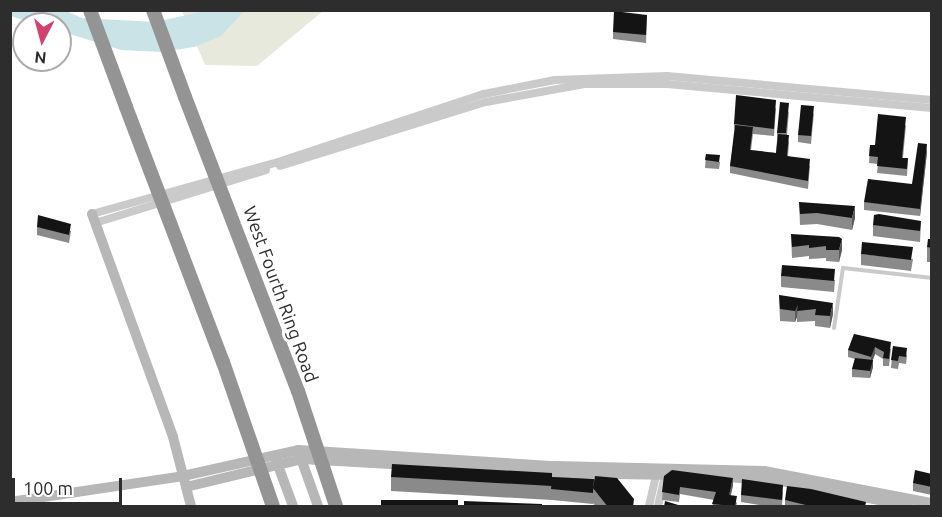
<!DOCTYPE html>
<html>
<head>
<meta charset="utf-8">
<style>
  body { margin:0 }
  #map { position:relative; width:942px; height:517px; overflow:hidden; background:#fff; font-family:Ubuntu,sans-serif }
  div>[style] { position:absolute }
  .green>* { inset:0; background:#e6e9dc }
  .water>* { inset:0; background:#cae3e7 }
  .lane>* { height:4px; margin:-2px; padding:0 2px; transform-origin:2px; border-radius:2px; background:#cacaca }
  .street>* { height:8px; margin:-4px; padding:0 4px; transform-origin:4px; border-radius:4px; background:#cacaca }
  .secondary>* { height:10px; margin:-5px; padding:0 5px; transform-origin:5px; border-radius:5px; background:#b7b7b7 }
  .highway>* { height:14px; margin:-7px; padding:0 7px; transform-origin:7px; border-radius:7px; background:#949494 }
  .highway-bridge>* { height:14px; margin:-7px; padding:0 7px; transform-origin:7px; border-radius:7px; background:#949494 }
  .wall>* { inset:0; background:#8a8a8a }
  .shaded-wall>* { inset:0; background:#5a5a5a }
  .building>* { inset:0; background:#141414 }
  span { translate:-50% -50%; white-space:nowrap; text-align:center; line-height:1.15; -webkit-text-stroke:6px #fff; paint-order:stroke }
  .street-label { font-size:18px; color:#2d2d2d }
  .frame { position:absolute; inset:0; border:12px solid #2d2d2d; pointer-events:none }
  .north { position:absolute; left:12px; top:12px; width:60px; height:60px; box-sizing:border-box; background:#fff; border:2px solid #ababab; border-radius:50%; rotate:186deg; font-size:16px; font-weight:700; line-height:24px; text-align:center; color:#2d2d2d }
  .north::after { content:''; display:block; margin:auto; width:21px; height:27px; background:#d14271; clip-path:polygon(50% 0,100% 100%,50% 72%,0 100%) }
  .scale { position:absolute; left:12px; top:478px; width:110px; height:27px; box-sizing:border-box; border:3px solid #2d2d2d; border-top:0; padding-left:8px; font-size:18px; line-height:21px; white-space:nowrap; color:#2d2d2d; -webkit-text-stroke:4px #fff; paint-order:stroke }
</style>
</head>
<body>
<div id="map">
  <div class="green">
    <i style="clip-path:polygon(182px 11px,323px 11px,257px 66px,205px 65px)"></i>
  </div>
  <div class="water">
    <i style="clip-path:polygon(10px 11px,66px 11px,82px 18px,155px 22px,205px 11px,244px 11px,221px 36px,194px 47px,161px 52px,121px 50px,60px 31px,60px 24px,35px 24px,11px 16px)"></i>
  </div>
  <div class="lane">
    <i style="left:834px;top:328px;width:61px;rotate:-81.5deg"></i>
    <i style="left:843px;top:268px;width:90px;rotate:6.4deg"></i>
  </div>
  <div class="street">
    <i style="left:280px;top:166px;width:216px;rotate:-17.3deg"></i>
    <i style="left:486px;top:102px;width:100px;rotate:-10.4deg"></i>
    <i style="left:584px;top:84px;width:83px"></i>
    <i style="left:667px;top:84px;width:266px;rotate:5.2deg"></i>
    <i style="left:92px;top:214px;width:193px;rotate:-15.6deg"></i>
    <i style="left:278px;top:162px;width:217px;rotate:-18.3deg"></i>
    <i style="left:484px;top:94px;width:72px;rotate:-11.2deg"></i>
    <i style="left:555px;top:80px;width:112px;rotate:-2deg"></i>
    <i style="left:667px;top:76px;width:266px;rotate:5.2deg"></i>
    <i style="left:95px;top:223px;width:179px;rotate:-17.2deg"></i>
    <i style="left:649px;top:506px;width:36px;rotate:-77deg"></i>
    <i style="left:658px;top:506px;width:37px;rotate:-77deg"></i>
  </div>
  <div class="secondary">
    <i style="left:92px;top:214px;width:237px;rotate:70deg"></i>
    <i style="left:173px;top:437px;width:71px;rotate:75.4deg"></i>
    <i style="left:299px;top:453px;width:56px;rotate:70.3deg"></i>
    <i style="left:276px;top:460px;width:49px;rotate:69.7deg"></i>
    <i style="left:702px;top:475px;width:85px;rotate:4.7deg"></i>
    <i style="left:787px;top:482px;width:124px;rotate:11.1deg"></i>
    <i style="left:186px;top:487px;width:119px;rotate:-13.6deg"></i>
    <i style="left:302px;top:459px;width:252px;rotate:3.2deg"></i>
    <i style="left:554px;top:473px;width:124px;rotate:0.9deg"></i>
    <i style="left:10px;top:502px;width:175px;rotate:-8.5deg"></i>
    <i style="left:183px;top:476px;width:118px;rotate:-12.7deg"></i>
    <i style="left:298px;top:450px;width:257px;rotate:3.6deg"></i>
    <i style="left:555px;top:466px;width:209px;rotate:1.4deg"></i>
    <i style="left:764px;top:471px;width:171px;rotate:10.8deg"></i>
  </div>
  <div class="highway">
    <i style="left:90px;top:10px;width:103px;rotate:69.6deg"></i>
    <i style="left:153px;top:10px;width:93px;rotate:69.8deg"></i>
  </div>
  <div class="highway-bridge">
    <i style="left:185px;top:97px;width:315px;rotate:69deg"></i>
    <i style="left:298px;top:391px;width:121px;rotate:71.7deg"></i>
    <i style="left:126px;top:107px;width:273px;rotate:69.2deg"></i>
    <i style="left:223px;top:362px;width:152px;rotate:70.9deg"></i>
  </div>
  <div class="wall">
    <i style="clip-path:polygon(647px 15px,646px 43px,613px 39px,613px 32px)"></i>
    <i style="clip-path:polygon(776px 108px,774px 136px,753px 134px,751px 150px,776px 153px,777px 140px,777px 133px,789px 111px,787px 135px,789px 143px,788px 156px,810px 166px,808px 189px,730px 173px,730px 166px,735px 131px,734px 124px)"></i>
    <i style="clip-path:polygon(814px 113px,811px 144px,798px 142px,798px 135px)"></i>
    <i style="clip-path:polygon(906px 125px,903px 158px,908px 158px,907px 176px,877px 173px,878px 164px,869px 163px,870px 145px,875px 145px)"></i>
    <i style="clip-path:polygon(927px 152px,920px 216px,864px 210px,864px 202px,912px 184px)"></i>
    <i style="clip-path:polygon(706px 154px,720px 162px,719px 169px,705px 168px)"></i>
    <i style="clip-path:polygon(799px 202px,855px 218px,852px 230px,817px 224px,800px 225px)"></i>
    <i style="clip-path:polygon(921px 221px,920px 242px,873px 236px,873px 225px)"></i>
    <i style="clip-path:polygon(37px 227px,71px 231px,69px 243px,37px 235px)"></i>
    <i style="clip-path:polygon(791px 234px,842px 250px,839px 262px,826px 261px,826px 258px,809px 259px,809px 256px,792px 258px)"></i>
    <i style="clip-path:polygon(932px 239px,932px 262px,927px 262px,927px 247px)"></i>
    <i style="clip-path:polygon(861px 254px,913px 259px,911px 271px,861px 265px)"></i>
    <i style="clip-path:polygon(781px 276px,835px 280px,834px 292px,781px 287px)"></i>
    <i style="clip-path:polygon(779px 295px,833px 314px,830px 328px,815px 326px,815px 321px,797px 322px,797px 317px,795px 322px,780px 321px)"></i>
    <i style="clip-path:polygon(854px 334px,891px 349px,889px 366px,883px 366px,883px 359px,875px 354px,873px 360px,873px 367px,870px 378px,852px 377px,852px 369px,855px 359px,848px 357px,848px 350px)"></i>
    <i style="clip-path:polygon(893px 346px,907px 355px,906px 364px,899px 363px,898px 369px,891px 368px)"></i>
    <i style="clip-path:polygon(932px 474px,932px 495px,913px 491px,913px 483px)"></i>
    <i style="clip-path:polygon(664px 476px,733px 485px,731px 495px,737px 503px,736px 507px,712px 507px,714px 500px,680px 494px,679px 502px,662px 500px)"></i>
    <i style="clip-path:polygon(391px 477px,552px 477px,594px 479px,634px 507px,596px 507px,593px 503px,593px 504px,552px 500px,391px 491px)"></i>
    <i style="clip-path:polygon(783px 492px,782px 507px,772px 507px,741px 502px,741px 495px)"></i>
    <i style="clip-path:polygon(785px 500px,866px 507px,785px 507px)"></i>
  </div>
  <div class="shaded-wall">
    <i style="clip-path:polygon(927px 144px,927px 152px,920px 216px,920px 209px)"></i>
    <i style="clip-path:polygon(855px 206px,855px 218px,852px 230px,852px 218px)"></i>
    <i style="clip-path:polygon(842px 239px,842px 250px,839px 262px,839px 250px)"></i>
    <i style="clip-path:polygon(833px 303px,833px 314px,830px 328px,830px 316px)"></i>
    <i style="clip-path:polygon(798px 305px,797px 317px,795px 322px,795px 311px)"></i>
    <i style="clip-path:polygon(875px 347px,875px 354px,871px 364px,871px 357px)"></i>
    <i style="clip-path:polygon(873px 360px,873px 367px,870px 378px,870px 371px)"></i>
    <i style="clip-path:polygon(733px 478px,733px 485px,729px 503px,729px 495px)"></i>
  </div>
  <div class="building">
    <i style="clip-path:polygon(614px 11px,647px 15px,646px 35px,613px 32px)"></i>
    <i style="clip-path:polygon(736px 95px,776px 100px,774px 129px,734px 124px)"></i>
    <i style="clip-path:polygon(780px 102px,789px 103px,786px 133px,777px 133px)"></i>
    <i style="clip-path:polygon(801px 105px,814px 106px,811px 136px,798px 135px)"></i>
    <i style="clip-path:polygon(878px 114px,906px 117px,902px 158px,908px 158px,907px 169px,877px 166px,878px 157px,869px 156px,870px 145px,875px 145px)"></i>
    <i style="clip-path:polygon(735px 125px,753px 127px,750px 150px,776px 153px,778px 134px,789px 135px,787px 156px,810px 159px,808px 181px,730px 166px)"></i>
    <i style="clip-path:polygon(918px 143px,927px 144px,920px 209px,864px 202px,868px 179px,912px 184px)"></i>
    <i style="clip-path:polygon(706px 154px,720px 155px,719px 162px,705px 160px)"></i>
    <i style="clip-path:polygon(799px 202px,855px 206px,852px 218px,817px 213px,800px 214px)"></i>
    <i style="clip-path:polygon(879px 214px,921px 221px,920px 231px,873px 225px,874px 215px)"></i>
    <i style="clip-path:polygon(38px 215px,71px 224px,69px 235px,37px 227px)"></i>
    <i style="clip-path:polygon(791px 234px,839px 237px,842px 239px,839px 250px,826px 250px,826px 246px,809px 248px,809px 245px,792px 247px)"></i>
    <i style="clip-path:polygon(928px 239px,932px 239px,932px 248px,927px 247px)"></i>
    <i style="clip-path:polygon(862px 242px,913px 247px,911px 260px,861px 254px)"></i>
    <i style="clip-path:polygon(782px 265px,835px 269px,834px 281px,781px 276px)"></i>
    <i style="clip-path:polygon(779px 295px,833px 303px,830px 316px,815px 315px,816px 309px,797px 311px,798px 305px,795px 311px,780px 309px)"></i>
    <i style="clip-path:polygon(854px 334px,891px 342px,889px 359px,883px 358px,884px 352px,875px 347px,871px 357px,848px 350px)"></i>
    <i style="clip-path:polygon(893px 346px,907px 348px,906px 357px,899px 356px,898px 361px,891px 360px)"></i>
    <i style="clip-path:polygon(855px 358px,873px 360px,870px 371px,852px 369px)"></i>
    <i style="clip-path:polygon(392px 464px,552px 473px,552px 486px,391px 477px)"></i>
    <i style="clip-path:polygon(672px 470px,733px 478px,729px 495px,737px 496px,735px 507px,721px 507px,722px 505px,712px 504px,716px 492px,680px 487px,679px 495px,662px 492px,664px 476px)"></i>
    <i style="clip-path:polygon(915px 470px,932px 474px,932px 487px,913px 483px)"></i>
    <i style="clip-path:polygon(595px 476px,617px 478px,634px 499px,633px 507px,608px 507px,593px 488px)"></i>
    <i style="clip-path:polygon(552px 477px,594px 479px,593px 493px,551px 489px)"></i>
    <i style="clip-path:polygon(742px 479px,783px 485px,782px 500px,741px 495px)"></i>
    <i style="clip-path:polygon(787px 486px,811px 489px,866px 502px,865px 507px,814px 507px,785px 500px)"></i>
    <i style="clip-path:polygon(381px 500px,458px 500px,458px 507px,381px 507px)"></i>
    <i style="clip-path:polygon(464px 501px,542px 504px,542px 507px,464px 507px)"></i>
    <i style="clip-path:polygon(665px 501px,685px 507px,664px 507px)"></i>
  </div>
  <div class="street-label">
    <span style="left:281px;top:294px;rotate:70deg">West Fourth Ring Road</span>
  </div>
  <div class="frame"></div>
  <div class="north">N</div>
  <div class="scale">100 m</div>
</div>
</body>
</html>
